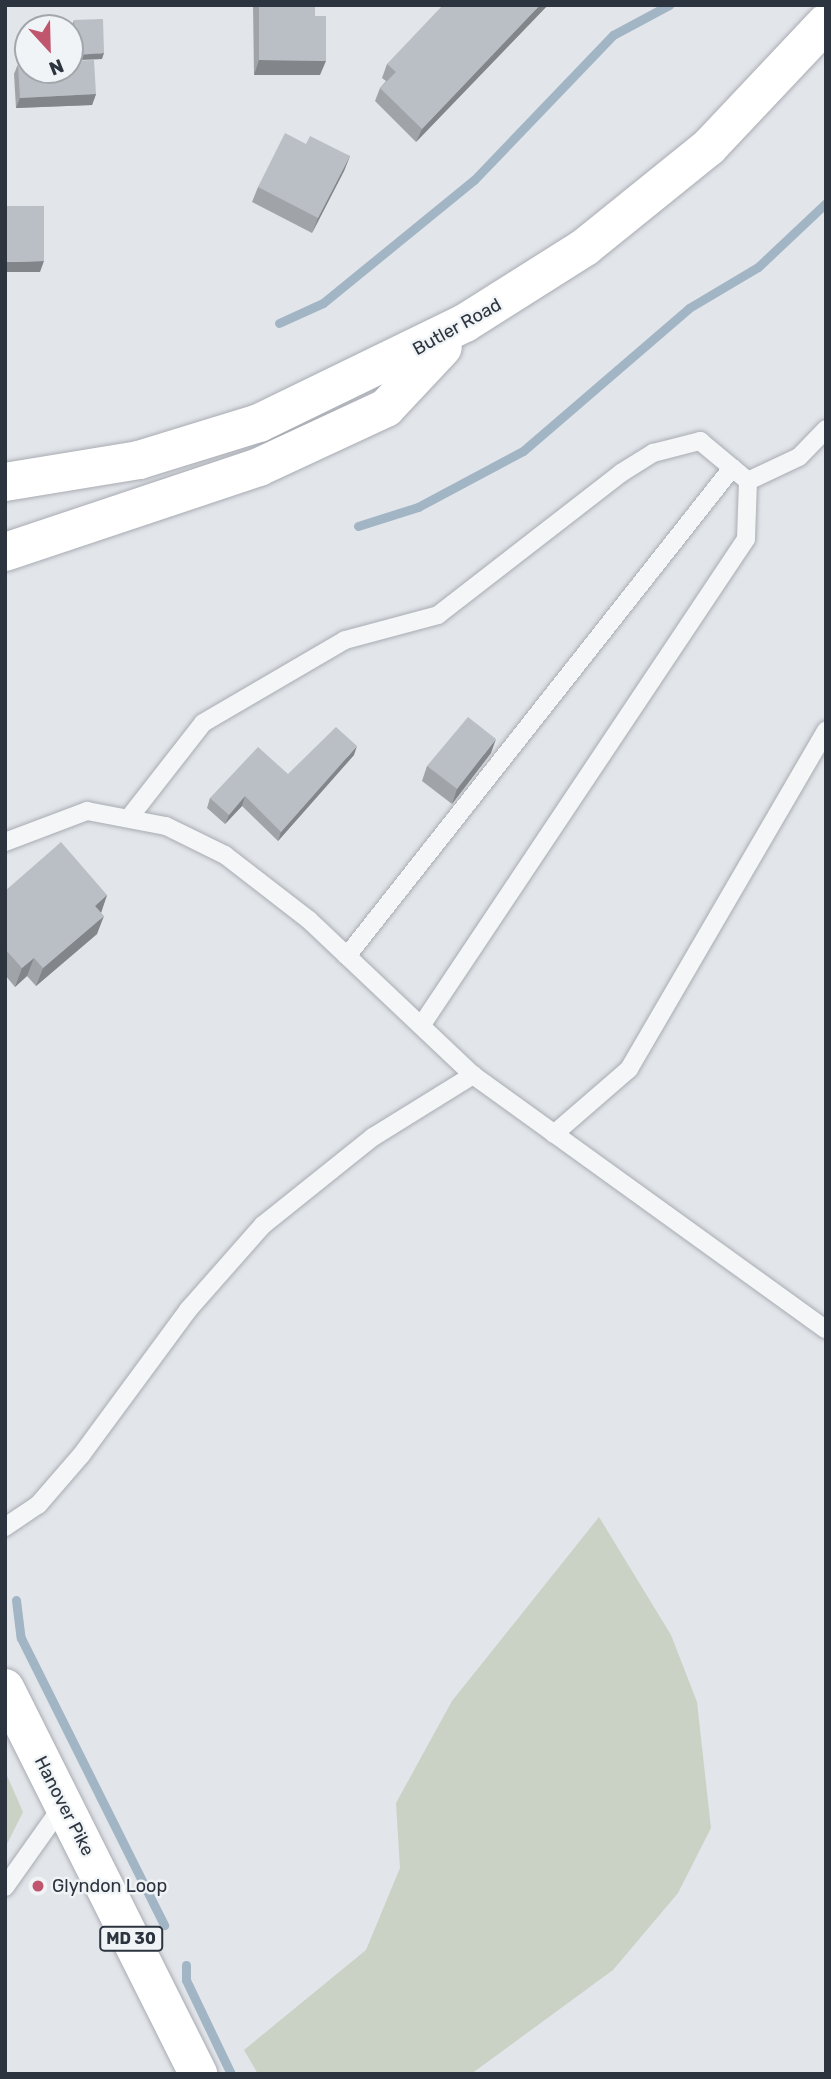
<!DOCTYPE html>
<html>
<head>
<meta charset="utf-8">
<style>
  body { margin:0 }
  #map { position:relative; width:831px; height:2079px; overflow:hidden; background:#e2e5e9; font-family:Rubik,sans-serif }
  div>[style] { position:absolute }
  .green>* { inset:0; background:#c9d2c4 }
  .stream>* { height:9px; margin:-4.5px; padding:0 4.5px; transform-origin:4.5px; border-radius:4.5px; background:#a1b5c5 }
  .roads { filter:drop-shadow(0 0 2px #a8acb3) drop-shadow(0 0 2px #a8acb3) }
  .lane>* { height:18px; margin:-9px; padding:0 9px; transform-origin:9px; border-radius:9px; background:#f4f6f7 }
  .highway>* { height:38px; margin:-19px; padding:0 19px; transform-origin:19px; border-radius:19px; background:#fff }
  .wall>* { inset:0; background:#a0a4a9 }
  .shaded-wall>* { inset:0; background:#82868a }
  .building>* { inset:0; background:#babfc5 }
  .dots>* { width:19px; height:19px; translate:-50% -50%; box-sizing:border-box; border:4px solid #f1f4f6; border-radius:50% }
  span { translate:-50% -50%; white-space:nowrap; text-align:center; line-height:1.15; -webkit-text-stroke:5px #f1f4f6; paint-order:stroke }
  .shield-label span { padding:2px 5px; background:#f1f4f6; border:2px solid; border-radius:5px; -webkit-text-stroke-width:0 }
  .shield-label { font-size:16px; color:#2c343f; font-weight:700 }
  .street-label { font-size:18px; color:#2c343f }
  .poi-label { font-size:18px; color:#2c343f }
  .left { translate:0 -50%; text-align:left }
  .frame { position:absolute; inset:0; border:7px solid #2c343f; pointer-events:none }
  .north { position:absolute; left:14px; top:14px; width:70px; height:70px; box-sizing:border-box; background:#f1f4f6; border:2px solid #a2a7ad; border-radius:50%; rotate:158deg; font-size:19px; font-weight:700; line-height:28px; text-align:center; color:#2c343f }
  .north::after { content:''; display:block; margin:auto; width:24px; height:32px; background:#bf566e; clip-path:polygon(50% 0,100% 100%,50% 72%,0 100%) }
</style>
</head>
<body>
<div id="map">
  <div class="green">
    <i style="clip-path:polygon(599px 1517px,671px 1635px,697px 1702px,711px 1828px,678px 1893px,613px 1970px,471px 2074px,258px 2074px,244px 2050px,366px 1950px,400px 1868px,396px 1803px,452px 1701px)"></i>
    <i style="clip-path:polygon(5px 1771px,23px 1812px,5px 1848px)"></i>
  </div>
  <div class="stream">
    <i style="left:279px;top:323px;width:48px;rotate:-24.4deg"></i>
    <i style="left:323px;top:303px;width:195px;rotate:-39.2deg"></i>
    <i style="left:474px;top:180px;width:201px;rotate:-46.2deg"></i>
    <i style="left:613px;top:35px;width:64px;rotate:-28.2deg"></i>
    <i style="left:358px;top:526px;width:63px;rotate:-17.6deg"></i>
    <i style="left:418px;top:507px;width:119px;rotate:-28.1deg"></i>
    <i style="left:523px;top:451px;width:219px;rotate:-40.7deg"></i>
    <i style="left:689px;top:308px;width:80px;rotate:-30.7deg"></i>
    <i style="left:758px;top:267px;width:93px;rotate:-43.3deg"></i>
    <i style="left:16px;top:1600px;width:38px;rotate:83deg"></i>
    <i style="left:21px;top:1638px;width:321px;rotate:63.5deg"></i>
    <i style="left:186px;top:1965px;width:15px;rotate:90deg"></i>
    <i style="left:186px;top:1980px;width:104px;rotate:64.4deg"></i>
  </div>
  <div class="roads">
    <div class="lane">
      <i style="left:748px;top:481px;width:56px;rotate:-25.2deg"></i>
      <i style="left:799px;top:457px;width:39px;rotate:-46deg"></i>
      <i style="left:132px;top:814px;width:115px;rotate:-52deg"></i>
      <i style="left:203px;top:723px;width:164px;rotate:-30.3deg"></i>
      <i style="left:345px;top:640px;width:96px;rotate:-15deg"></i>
      <i style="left:438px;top:615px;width:232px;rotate:-37.8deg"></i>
      <i style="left:621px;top:473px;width:38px;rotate:-32deg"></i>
      <i style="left:653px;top:453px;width:49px;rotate:-14.3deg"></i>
      <i style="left:700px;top:441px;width:62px;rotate:39.8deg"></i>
      <i style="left:748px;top:481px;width:58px;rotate:92deg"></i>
      <i style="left:746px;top:539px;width:585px;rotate:123.72deg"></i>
      <i style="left:5px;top:842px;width:88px;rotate:-20.7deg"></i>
      <i style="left:87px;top:811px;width:80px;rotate:10.8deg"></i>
      <i style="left:166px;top:826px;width:66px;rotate:26.2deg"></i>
      <i style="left:225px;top:855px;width:106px;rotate:37.7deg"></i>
      <i style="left:309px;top:920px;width:226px;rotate:43.4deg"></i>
      <i style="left:347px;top:956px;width:622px;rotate:-51.73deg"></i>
      <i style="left:554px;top:1134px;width:99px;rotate:-40.9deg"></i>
      <i style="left:629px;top:1069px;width:392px;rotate:-59.8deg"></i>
      <i style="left:5px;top:1527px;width:40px;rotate:-34deg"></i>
      <i style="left:38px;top:1505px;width:67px;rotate:-49.2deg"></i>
      <i style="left:82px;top:1454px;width:179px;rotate:-53.6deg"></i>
      <i style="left:188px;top:1310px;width:113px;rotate:-48.6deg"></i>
      <i style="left:263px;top:1225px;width:141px;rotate:-38.7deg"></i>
      <i style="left:373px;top:1137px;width:118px;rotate:-31.8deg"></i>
      <i style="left:473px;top:1075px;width:435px;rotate:35.8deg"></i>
      <i style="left:5px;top:1887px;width:100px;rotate:-54.7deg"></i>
    </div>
    <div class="highway">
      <i style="left:5px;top:482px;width:136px;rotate:-9.3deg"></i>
      <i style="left:139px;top:460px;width:126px;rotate:-17.1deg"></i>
      <i style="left:259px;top:423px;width:229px;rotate:-25.9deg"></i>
      <i style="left:465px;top:323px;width:142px;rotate:-32.3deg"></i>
      <i style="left:585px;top:247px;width:159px;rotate:-38.9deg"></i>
      <i style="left:709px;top:147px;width:170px;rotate:-46.7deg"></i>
      <i style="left:5px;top:552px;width:268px;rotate:-18.5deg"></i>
      <i style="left:259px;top:467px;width:140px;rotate:-24.9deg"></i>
      <i style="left:386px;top:408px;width:83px;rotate:-46.9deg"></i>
      <i style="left:5px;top:1688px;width:432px;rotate:63.4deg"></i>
    </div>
  </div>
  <div class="wall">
    <i style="clip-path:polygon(253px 5px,315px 5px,315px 16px,320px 75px,254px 75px)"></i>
    <i style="clip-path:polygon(548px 5px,416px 142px,375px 101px,380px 88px,386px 81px,382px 78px,387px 64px)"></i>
    <i style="clip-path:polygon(74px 20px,102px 59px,74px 60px,72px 25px)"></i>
    <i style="clip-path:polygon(18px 64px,96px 94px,92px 105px,16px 108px,14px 74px)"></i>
    <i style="clip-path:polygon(306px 144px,350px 156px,344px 171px,312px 233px,252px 202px,258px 187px)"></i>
    <i style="clip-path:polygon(491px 753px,452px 804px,422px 781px,427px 766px)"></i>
    <i style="clip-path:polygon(354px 755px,278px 841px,242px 806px,225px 824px,207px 808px,210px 798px)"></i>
    <i style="clip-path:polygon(5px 891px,107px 895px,101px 912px,97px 934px,36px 986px,27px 976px,15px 987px,5px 975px)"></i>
  </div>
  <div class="shaded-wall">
    <i style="clip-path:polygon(540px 5px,548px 5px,416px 142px,422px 129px)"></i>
    <i style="clip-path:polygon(104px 53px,102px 59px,74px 60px,76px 55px)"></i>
    <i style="clip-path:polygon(259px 60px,326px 61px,320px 75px,254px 75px)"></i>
    <i style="clip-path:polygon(96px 94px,92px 105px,16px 108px,20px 98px)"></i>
    <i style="clip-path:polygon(350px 156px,344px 171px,312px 233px,318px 218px)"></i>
    <i style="clip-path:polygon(44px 261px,40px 272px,5px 272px,5px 262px)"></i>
    <i style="clip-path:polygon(496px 739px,491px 753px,452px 804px,457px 789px)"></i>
    <i style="clip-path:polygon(357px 746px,354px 755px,278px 841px,281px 832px)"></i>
    <i style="clip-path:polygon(245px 796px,242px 806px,225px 824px,229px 815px)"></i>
    <i style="clip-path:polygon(107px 895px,101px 913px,95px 906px)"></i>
    <i style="clip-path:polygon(104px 916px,97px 934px,36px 986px,43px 968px)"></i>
    <i style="clip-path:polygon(34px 958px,27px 976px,15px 987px,22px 968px)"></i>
  </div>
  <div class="building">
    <i style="clip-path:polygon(259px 5px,315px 5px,315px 16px,326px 16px,326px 61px,259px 60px)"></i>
    <i style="clip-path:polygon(443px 5px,540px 5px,422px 129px,380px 88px,396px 72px,387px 64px)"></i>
    <i style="clip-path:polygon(103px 19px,104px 53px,76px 55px,74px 20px)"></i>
    <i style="clip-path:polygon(94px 60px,96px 94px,20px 98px,18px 64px,28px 64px,28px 70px,70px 70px,70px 61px)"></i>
    <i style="clip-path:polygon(285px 133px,306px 144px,310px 136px,350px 156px,318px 218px,258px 187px)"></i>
    <i style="clip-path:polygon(5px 206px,44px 206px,44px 261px,5px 262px)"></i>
    <i style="clip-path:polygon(468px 717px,496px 739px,457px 789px,427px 766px)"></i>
    <i style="clip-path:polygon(336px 727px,357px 746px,281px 832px,245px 796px,229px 815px,210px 798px,258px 747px,288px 774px)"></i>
    <i style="clip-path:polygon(61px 842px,107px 895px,95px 906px,104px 916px,43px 968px,34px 958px,22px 968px,5px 949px,5px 891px)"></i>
  </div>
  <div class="dots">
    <i style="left:38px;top:1886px;background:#bf566e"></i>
  </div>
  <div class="shield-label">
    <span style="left:131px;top:1939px">MD 30</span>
  </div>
  <div class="street-label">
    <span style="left:457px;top:327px;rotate:-29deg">Butler Road</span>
    <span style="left:64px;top:1806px;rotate:63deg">Hanover Pike</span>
  </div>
  <div class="poi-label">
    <span class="left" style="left:52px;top:1886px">Glyndon Loop</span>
  </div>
  <div class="frame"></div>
  <div class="north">N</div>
</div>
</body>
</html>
